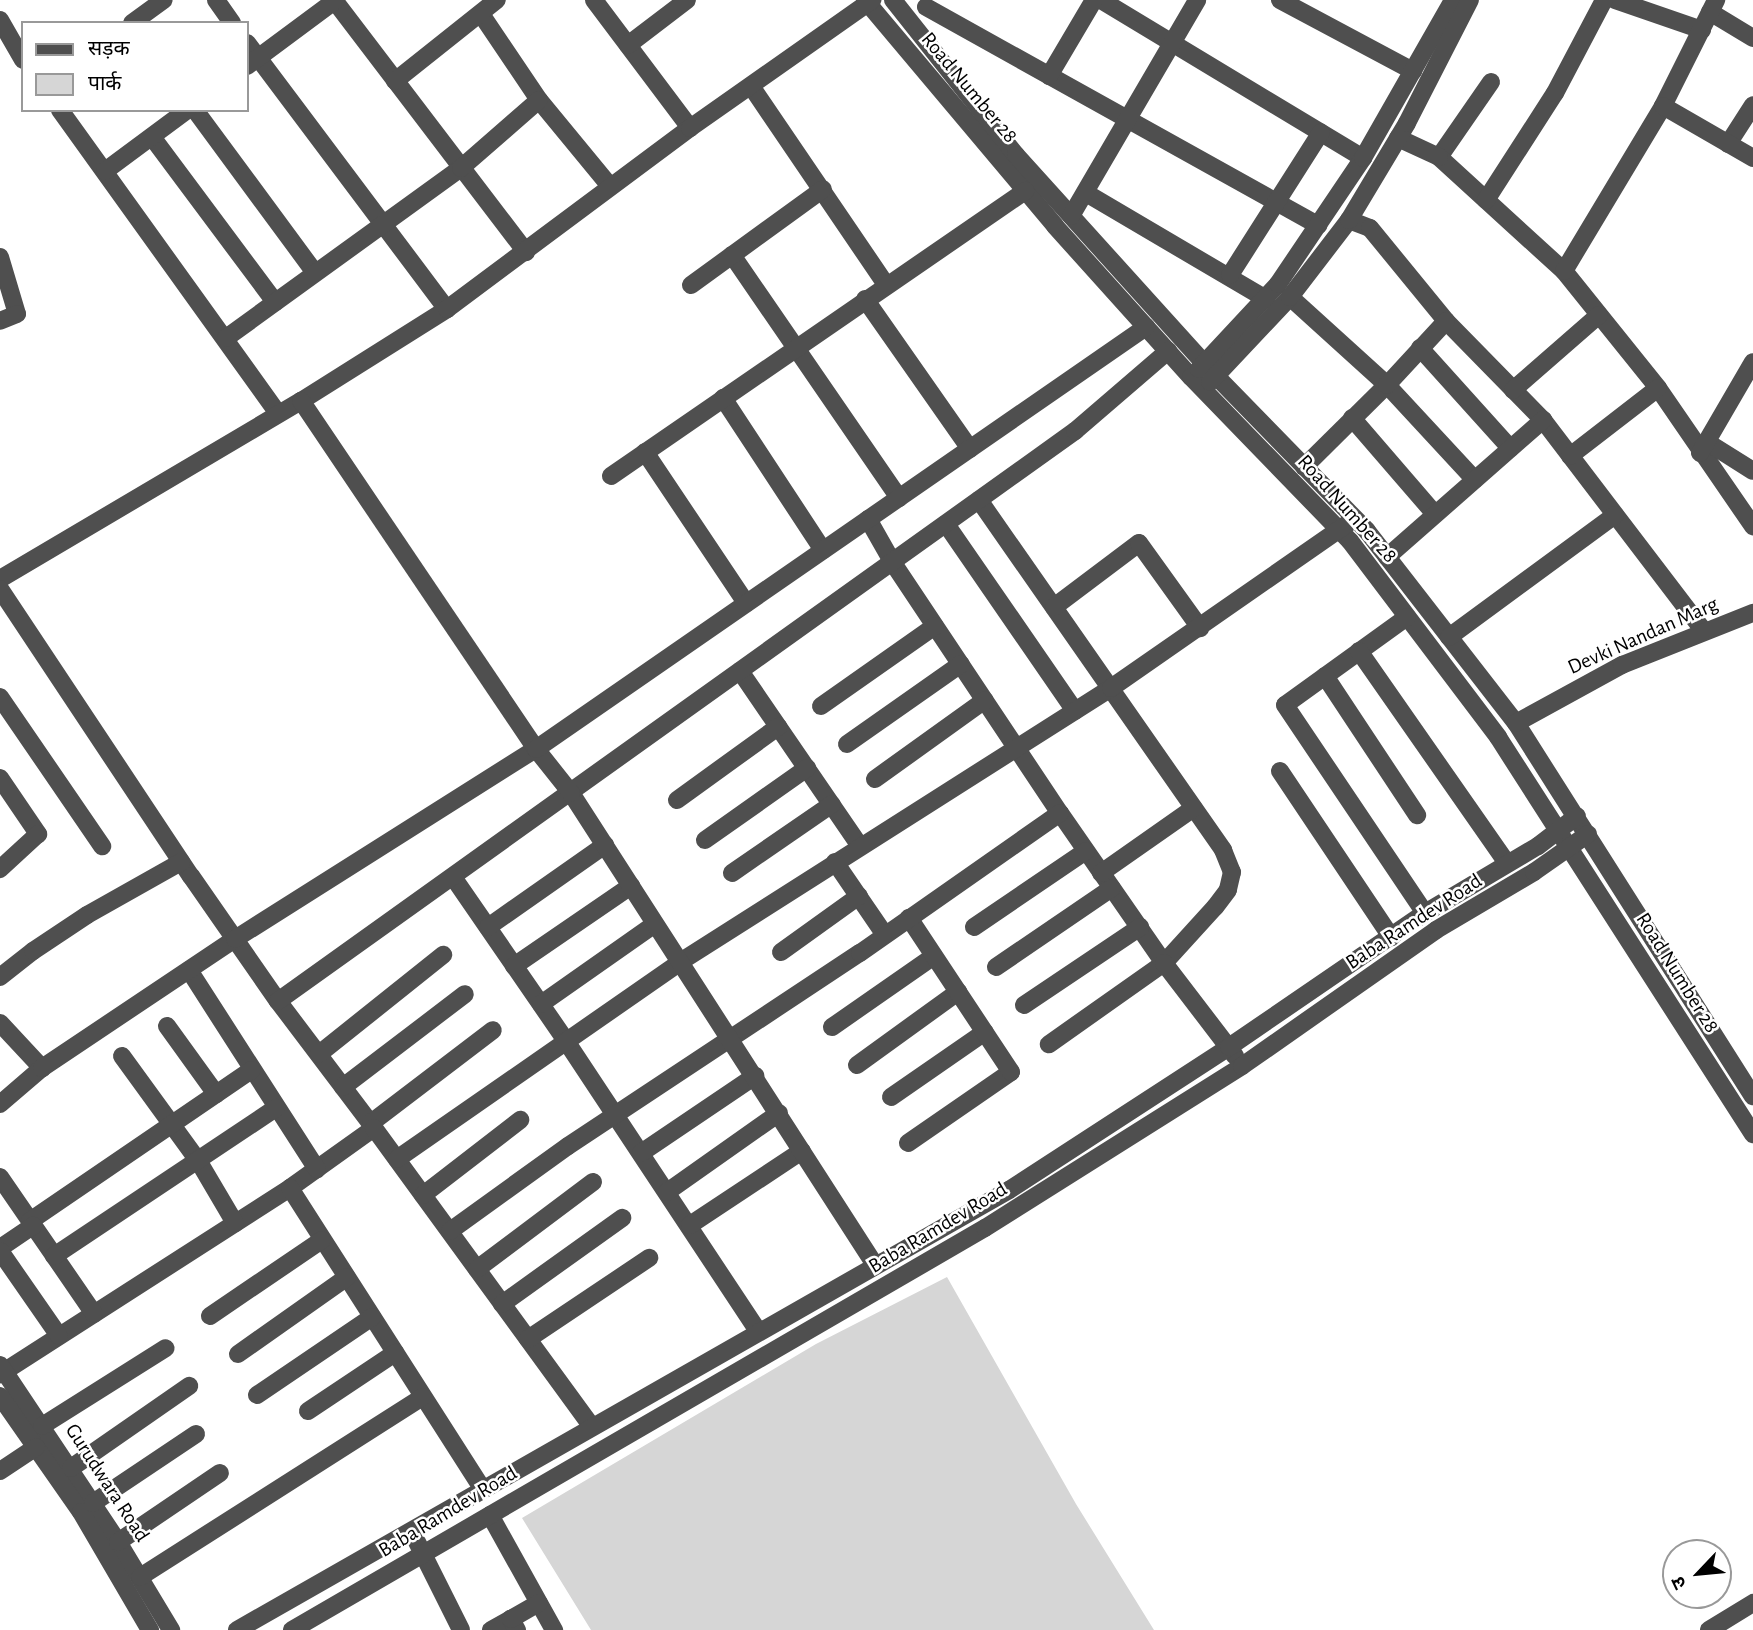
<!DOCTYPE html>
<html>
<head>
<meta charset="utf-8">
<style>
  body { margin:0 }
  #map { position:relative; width:1753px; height:1630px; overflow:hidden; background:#fff; font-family:"Alegreya Sans","Noto Sans Devanagari",sans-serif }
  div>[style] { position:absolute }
  .green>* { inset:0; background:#d6d6d6 }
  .minor>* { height:18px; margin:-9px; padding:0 9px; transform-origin:9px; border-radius:9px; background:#4f4f4f }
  span { translate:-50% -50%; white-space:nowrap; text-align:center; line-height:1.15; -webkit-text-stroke:5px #fff; paint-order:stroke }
  .street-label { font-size:21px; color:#000 }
  .legend { position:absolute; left:21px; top:21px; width:228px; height:91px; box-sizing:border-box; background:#fff; border:2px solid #999; margin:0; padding:9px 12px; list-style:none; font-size:21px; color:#000 }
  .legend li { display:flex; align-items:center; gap:14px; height:35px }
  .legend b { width:35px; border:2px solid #999 }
  .north { position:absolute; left:1662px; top:1539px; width:70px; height:70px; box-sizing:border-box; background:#fff; border:2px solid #999; border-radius:50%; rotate:244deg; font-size:19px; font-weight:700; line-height:28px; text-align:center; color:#000 }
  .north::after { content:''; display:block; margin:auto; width:24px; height:32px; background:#000; clip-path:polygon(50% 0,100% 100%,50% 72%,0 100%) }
</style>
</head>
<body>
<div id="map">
  <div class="green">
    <i style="clip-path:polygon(947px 1277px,1076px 1504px,1154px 1630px,591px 1630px,522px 1518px,816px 1344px)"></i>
  </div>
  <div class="minor">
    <i style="left:216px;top:0;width:28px;rotate:55deg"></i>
    <i style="left:334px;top:0;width:317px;rotate:52.7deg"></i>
    <i style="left:594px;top:0;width:160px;rotate:53.1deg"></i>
    <i style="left:865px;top:0;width:295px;rotate:49.9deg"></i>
    <i style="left:1055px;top:226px;width:203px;rotate:48deg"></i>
    <i style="left:1191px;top:377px;width:228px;rotate:45.9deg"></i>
    <i style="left:1350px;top:541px;width:246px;rotate:52.9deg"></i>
    <i style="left:1498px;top:737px;width:472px;rotate:57.3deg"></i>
    <i style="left:893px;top:0;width:198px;rotate:51.6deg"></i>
    <i style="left:1016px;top:155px;width:298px;rotate:47.9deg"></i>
    <i style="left:1216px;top:376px;width:216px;rotate:45.7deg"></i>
    <i style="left:1367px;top:531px;width:243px;rotate:52.2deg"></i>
    <i style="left:1516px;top:723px;width:442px;rotate:57.6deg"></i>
    <i style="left:1101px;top:0;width:306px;rotate:31.1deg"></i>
    <i style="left:1280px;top:0;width:151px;rotate:28.1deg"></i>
    <i style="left:1615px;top:0;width:92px;rotate:19deg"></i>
    <i style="left:926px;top:7px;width:449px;rotate:29.1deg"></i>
    <i style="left:1710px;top:12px;width:50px;rotate:31.2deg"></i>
    <i style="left:481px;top:14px;width:104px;rotate:56deg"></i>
    <i style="left:539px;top:100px;width:112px;rotate:50.5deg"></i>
    <i style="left:0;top:20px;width:46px;rotate:60.1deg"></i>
    <i style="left:132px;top:23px;width:39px;rotate:-36deg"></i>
    <i style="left:247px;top:43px;width:333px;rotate:53.1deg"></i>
    <i style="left:628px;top:45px;width:74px;rotate:-37.3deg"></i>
    <i style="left:247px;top:66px;width:111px;rotate:-36.6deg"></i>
    <i style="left:1049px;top:76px;width:88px;rotate:-59.4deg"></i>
    <i style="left:395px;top:81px;width:130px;rotate:-38.5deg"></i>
    <i style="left:1491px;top:82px;width:91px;rotate:124.7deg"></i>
    <i style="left:1439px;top:157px;width:169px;rotate:42.4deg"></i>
    <i style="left:1564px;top:271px;width:150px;rotate:51.2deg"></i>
    <i style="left:1658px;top:388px;width:168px;rotate:55.5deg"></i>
    <i style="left:751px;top:86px;width:240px;rotate:55.8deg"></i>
    <i style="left:1663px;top:106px;width:119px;rotate:-63.4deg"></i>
    <i style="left:60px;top:110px;width:373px;rotate:54.3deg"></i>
    <i style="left:195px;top:110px;width:202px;rotate:53.6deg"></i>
    <i style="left:152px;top:137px;width:206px;rotate:53.3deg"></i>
    <i style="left:1398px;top:138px;width:45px;rotate:24.9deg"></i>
    <i style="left:1728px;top:144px;width:46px;rotate:-57.3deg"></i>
    <i style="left:105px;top:171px;width:102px;rotate:-36.6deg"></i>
    <i style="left:1086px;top:193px;width:209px;rotate:30.5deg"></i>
    <i style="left:1486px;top:200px;width:127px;rotate:-57.2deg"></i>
    <i style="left:1555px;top:93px;width:105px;rotate:-62.2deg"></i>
    <i style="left:1071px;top:216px;width:250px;rotate:-59.7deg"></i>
    <i style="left:1349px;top:220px;width:22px;rotate:21deg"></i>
    <i style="left:1370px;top:228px;width:120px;rotate:50.7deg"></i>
    <i style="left:1446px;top:321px;width:139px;rotate:45.6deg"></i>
    <i style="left:1543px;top:420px;width:265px;rotate:52.7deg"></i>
    <i style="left:732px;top:255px;width:295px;rotate:55.5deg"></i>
    <i style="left:0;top:257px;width:59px;rotate:73.4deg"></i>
    <i style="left:17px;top:314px;width:18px;rotate:158deg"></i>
    <i style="left:1564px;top:271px;width:192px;rotate:-59deg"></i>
    <i style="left:1663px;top:106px;width:104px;rotate:30deg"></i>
    <i style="left:1230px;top:275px;width:169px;rotate:-57.5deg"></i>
    <i style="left:691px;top:285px;width:163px;rotate:-36deg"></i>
    <i style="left:1290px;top:297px;width:131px;rotate:42.2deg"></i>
    <i style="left:1387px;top:385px;width:129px;rotate:47.2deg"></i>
    <i style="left:865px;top:299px;width:183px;rotate:55deg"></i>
    <i style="left:226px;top:338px;width:290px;rotate:-35.9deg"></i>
    <i style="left:461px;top:168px;width:103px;rotate:-41.1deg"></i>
    <i style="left:1420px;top:348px;width:135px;rotate:48deg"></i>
    <i style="left:1199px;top:369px;width:116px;rotate:-47.1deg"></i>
    <i style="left:1278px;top:284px;width:152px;rotate:-56deg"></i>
    <i style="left:1363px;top:158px;width:182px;rotate:-60.3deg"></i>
    <i style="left:1210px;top:382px;width:117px;rotate:-46.7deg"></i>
    <i style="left:1290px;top:297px;width:97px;rotate:-52.5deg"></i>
    <i style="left:1349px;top:220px;width:113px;rotate:-59.1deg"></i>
    <i style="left:1407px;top:123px;width:138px;rotate:-62.9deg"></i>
    <i style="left:1513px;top:390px;width:114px;rotate:-41.1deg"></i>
    <i style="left:723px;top:398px;width:182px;rotate:56.7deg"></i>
    <i style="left:1352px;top:418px;width:127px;rotate:49.2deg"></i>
    <i style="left:1707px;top:442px;width:54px;rotate:32.2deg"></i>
    <i style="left:645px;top:452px;width:182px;rotate:56.2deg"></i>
    <i style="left:1700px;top:453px;width:105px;rotate:-59.8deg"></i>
    <i style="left:1570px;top:456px;width:111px;rotate:-37.7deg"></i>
    <i style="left:1304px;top:467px;width:117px;rotate:-44.7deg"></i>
    <i style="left:1387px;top:385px;width:87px;rotate:-47.3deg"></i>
    <i style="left:611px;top:476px;width:503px;rotate:-34.54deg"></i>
    <i style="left:979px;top:500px;width:427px;rotate:55.1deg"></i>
    <i style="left:1223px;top:850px;width:24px;rotate:68deg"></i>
    <i style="left:1232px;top:872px;width:18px;rotate:103deg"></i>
    <i style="left:1228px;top:890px;width:21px;rotate:127deg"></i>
    <i style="left:1215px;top:907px;width:76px;rotate:132.3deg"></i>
    <i style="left:1164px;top:963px;width:141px;rotate:144.8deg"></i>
    <i style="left:868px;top:519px;width:51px;rotate:60.4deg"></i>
    <i style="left:893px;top:563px;width:301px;rotate:56.3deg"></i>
    <i style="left:1060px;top:813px;width:183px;rotate:55.3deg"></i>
    <i style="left:1164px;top:963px;width:117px;rotate:52.6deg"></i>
    <i style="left:946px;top:524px;width:227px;rotate:55.4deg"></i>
    <i style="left:1387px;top:557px;width:208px;rotate:-41.3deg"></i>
    <i style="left:0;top:579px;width:350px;rotate:-30.6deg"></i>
    <i style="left:301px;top:401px;width:173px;rotate:-32.2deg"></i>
    <i style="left:447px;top:309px;width:303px;rotate:-36.7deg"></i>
    <i style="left:690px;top:128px;width:223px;rotate:-35.1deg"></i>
    <i style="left:0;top:589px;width:345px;rotate:56.4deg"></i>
    <i style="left:191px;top:876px;width:152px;rotate:55.2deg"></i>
    <i style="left:278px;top:1001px;width:159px;rotate:52.9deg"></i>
    <i style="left:374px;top:1128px;width:103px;rotate:144.5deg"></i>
    <i style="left:290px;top:1188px;width:345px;rotate:147.3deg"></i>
    <i style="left:1054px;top:607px;width:106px;rotate:-37deg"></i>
    <i style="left:1139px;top:543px;width:105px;rotate:54.3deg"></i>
    <i style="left:1407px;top:617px;width:150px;rotate:144.2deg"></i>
    <i style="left:1285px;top:705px;width:251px;rotate:56.1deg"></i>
    <i style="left:1449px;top:637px;width:206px;rotate:-36.3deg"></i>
    <i style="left:1359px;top:651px;width:259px;rotate:55.1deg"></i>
    <i style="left:740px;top:671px;width:212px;rotate:55.6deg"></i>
    <i style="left:1325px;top:676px;width:167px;rotate:56.5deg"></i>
    <i style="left:0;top:697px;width:181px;rotate:55.6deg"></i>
    <i style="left:821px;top:706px;width:139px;rotate:-35.1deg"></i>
    <i style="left:1516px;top:723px;width:121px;rotate:-28.7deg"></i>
    <i style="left:1622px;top:665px;width:141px;rotate:-21.7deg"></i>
    <i style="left:847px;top:744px;width:139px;rotate:-35.1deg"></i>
    <i style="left:1280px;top:771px;width:200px;rotate:56.2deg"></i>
    <i style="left:0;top:778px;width:68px;rotate:55.8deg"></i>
    <i style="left:38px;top:834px;width:52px;rotate:137.4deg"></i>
    <i style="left:875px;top:779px;width:135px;rotate:-35.7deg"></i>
    <i style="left:677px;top:800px;width:125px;rotate:-35.9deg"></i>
    <i style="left:705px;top:840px;width:125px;rotate:-35.2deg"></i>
    <i style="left:835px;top:862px;width:88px;rotate:55.6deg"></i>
    <i style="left:732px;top:873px;width:121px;rotate:-34.6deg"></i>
    <i style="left:1101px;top:873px;width:113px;rotate:-35deg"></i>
    <i style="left:453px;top:877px;width:199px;rotate:55.4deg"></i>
    <i style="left:566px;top:1041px;width:348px;rotate:56.5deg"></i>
    <i style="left:488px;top:927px;width:143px;rotate:-35deg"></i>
    <i style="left:974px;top:927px;width:135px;rotate:-34.2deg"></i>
    <i style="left:781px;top:952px;width:96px;rotate:-35.7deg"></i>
    <i style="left:514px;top:966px;width:142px;rotate:-34.4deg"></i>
    <i style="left:996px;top:967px;width:140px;rotate:-34.3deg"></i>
    <i style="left:189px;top:970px;width:237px;rotate:57.3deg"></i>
    <i style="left:0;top:977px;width:42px;rotate:-38.2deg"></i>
    <i style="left:33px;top:951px;width:65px;rotate:-33.7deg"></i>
    <i style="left:87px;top:915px;width:108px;rotate:-29.4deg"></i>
    <i style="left:278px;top:1001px;width:980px;rotate:-35.57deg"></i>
    <i style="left:1075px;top:431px;width:123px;rotate:-40.7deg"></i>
    <i style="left:541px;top:1004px;width:139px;rotate:-35.1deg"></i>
    <i style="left:1024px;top:1005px;width:140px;rotate:-33.9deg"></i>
    <i style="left:0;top:1023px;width:62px;rotate:47deg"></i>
    <i style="left:167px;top:1026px;width:84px;rotate:54.2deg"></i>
    <i style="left:832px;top:1027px;width:124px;rotate:-34.8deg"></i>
    <i style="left:319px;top:1054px;width:159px;rotate:-38.6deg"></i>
    <i style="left:122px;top:1056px;width:131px;rotate:54deg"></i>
    <i style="left:199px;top:1162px;width:71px;rotate:59.5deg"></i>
    <i style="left:857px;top:1065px;width:125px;rotate:-35.9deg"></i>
    <i style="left:343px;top:1087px;width:153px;rotate:-37.3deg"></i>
    <i style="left:891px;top:1097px;width:114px;rotate:-34.7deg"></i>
    <i style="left:0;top:1104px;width:55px;rotate:-40.6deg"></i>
    <i style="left:42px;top:1068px;width:232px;rotate:-33.8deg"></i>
    <i style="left:235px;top:939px;width:356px;rotate:-32.3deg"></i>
    <i style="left:536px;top:749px;width:420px;rotate:-124deg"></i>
    <i style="left:371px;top:1123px;width:153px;rotate:-37.3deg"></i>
    <i style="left:374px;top:1128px;width:369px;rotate:53.9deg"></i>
    <i style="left:908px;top:1143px;width:125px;rotate:-34.6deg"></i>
    <i style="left:1011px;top:1072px;width:185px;rotate:-123.5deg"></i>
    <i style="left:641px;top:1153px;width:138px;rotate:-34deg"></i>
    <i style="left:397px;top:1159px;width:345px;rotate:-34.8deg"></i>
    <i style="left:680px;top:962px;width:511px;rotate:-32.45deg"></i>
    <i style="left:1111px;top:688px;width:289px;rotate:-34.8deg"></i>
    <i style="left:0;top:1177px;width:166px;rotate:55.5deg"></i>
    <i style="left:290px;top:1188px;width:356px;rotate:57.4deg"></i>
    <i style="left:667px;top:1192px;width:137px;rotate:-35.2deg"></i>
    <i style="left:423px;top:1195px;width:123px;rotate:-37.7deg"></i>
    <i style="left:30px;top:1221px;width:268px;rotate:-34.3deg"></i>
    <i style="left:690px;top:1225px;width:134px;rotate:-33.5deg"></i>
    <i style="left:450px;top:1231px;width:145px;rotate:-35.8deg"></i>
    <i style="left:568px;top:1146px;width:350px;rotate:-33.5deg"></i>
    <i style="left:860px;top:953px;width:244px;rotate:-35deg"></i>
    <i style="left:0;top:1248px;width:40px;rotate:-34deg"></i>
    <i style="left:0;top:1251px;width:103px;rotate:55.2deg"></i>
    <i style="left:54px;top:1256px;width:267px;rotate:-33.7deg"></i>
    <i style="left:875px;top:1265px;width:561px;rotate:-122.78deg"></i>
    <i style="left:571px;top:793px;width:56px;rotate:-128.5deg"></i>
    <i style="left:536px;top:749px;width:742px;rotate:-34.68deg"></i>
    <i style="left:477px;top:1269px;width:145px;rotate:-36.9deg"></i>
    <i style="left:502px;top:1304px;width:148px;rotate:-35.6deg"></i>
    <i style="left:210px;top:1316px;width:135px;rotate:-34.2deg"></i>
    <i style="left:528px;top:1339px;width:146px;rotate:-33.8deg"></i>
    <i style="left:238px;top:1354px;width:133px;rotate:-35.2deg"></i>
    <i style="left:0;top:1365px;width:213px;rotate:56.3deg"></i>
    <i style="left:118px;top:1542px;width:103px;rotate:58.9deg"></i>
    <i style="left:257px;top:1395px;width:139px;rotate:-34.1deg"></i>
    <i style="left:0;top:1396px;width:141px;rotate:55.1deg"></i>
    <i style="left:81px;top:1512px;width:137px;rotate:59.7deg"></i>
    <i style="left:308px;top:1411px;width:105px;rotate:-33.7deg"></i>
    <i style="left:42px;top:1426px;width:146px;rotate:-32.2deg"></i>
    <i style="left:71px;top:1468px;width:144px;rotate:-34.8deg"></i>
    <i style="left:0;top:1471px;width:43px;rotate:-33.7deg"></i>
    <i style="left:93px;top:1503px;width:124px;rotate:-33.8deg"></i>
    <i style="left:490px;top:1515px;width:132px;rotate:60.9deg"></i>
    <i style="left:118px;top:1542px;width:123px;rotate:-34.1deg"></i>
    <i style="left:417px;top:1542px;width:98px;rotate:63.4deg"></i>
    <i style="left:140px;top:1577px;width:335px;rotate:-32.5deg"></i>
    <i style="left:237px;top:1630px;width:889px;rotate:-29.68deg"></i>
    <i style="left:1009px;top:1190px;width:262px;rotate:-33deg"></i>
    <i style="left:1229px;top:1047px;width:237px;rotate:-34.4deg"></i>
    <i style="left:1425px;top:913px;width:131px;rotate:-30.7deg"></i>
    <i style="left:1538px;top:846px;width:49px;rotate:-37.6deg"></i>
    <i style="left:292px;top:1630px;width:801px;rotate:-30.12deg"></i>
    <i style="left:985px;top:1228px;width:304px;rotate:-32.2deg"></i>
    <i style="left:1242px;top:1066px;width:237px;rotate:-35deg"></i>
    <i style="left:1436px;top:930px;width:114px;rotate:-30.6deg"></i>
    <i style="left:1534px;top:872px;width:66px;rotate:-35.1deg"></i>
    <i style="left:491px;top:1630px;width:23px;rotate:-29deg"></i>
    <i style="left:517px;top:1630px;width:13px;rotate:-119deg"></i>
    <i style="left:511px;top:1619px;width:32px;rotate:-30deg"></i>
    <i style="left:1709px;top:1630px;width:52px;rotate:-31.5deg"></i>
  </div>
  <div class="street-label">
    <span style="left:969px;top:88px;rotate:50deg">Road Number 28</span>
    <span style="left:1347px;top:509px;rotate:48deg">Road Number 28</span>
    <span style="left:1643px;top:636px;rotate:-24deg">Devki Nandan Marg</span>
    <span style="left:1414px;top:922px;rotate:-33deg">Baba Ramdev Road</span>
    <span style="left:1677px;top:973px;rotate:58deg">Road Number 28</span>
    <span style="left:938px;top:1228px;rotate:-31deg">Baba Ramdev Road</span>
    <span style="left:107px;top:1483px;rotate:57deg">Gurudwara Road</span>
    <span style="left:448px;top:1512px;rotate:-31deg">Baba Ramdev Road</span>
  </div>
  <ul class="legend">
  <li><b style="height:9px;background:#4f4f4f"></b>सड़क</li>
  <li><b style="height:19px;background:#d6d6d6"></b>पार्क</li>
  </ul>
  <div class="north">उ</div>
</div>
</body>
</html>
